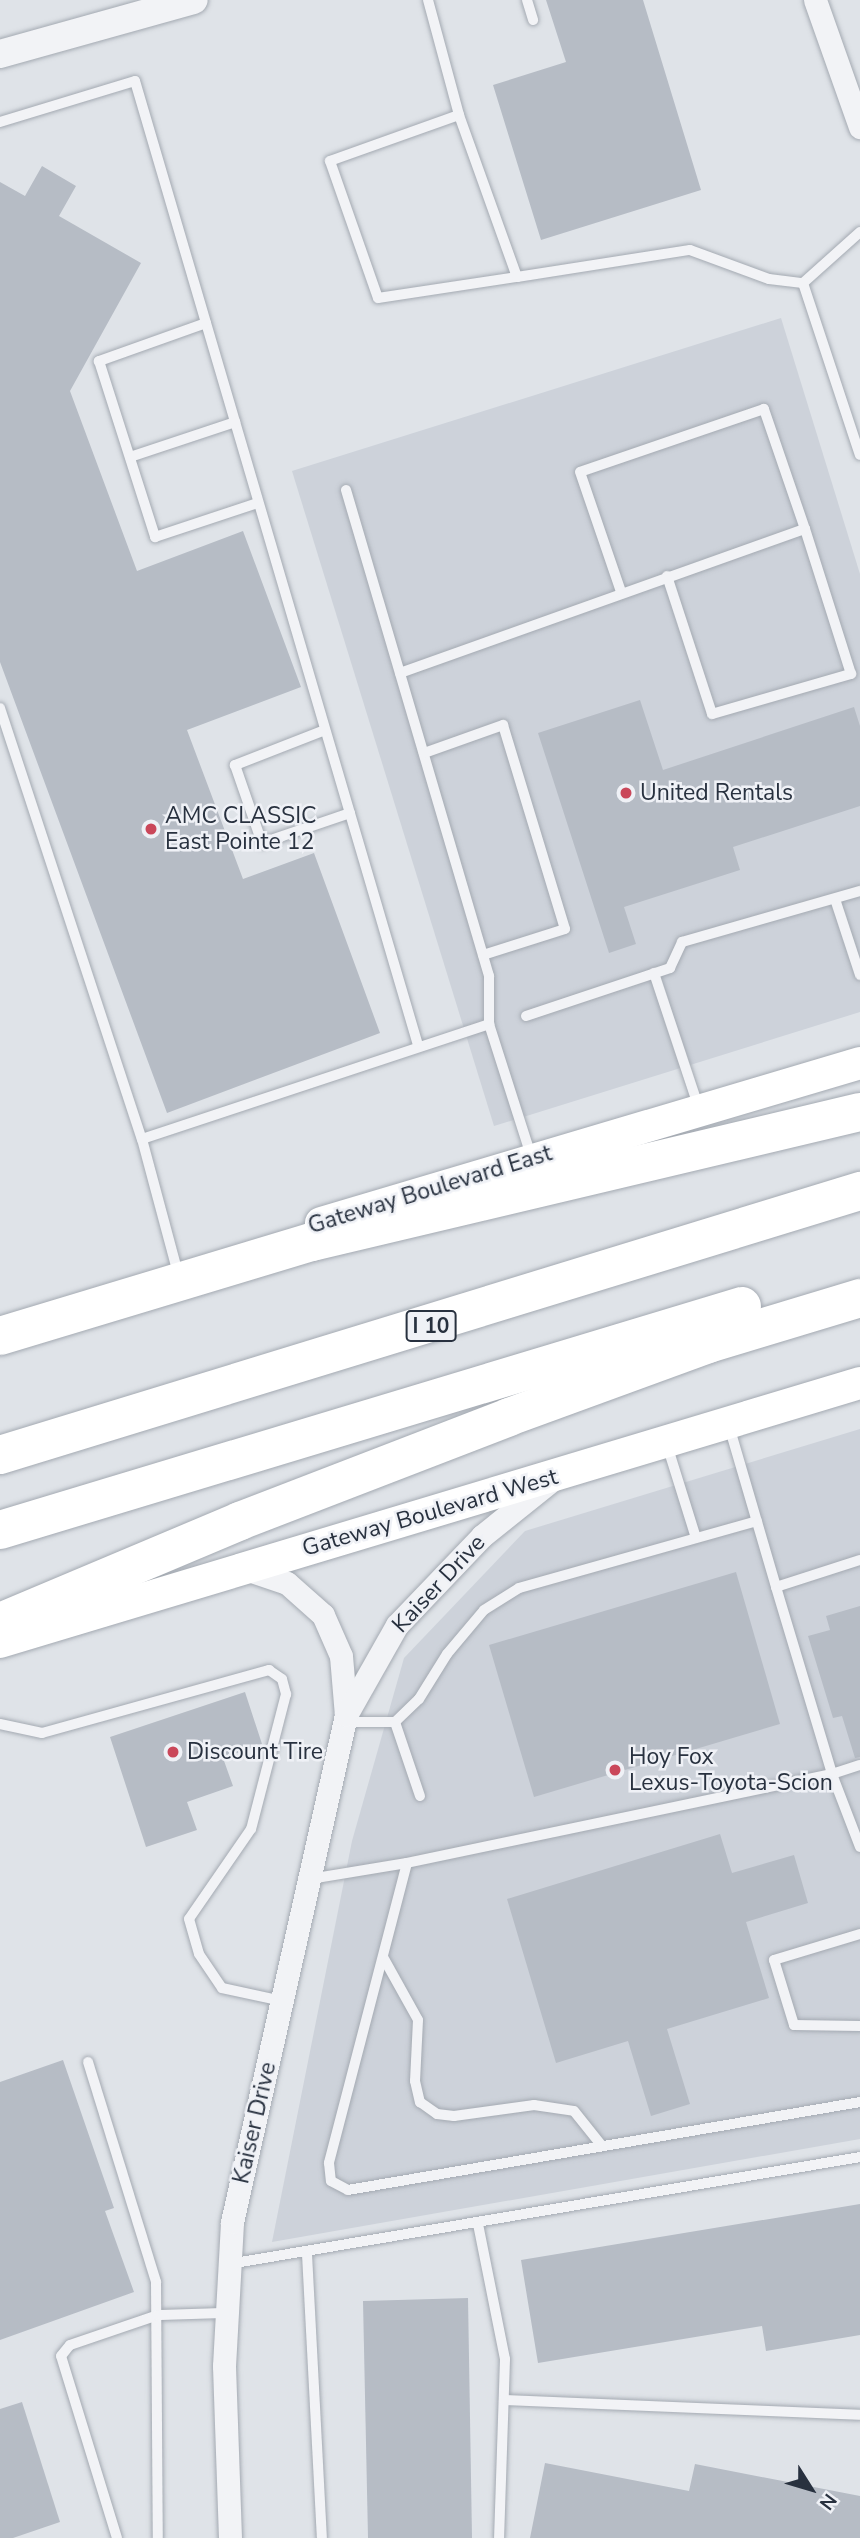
<!DOCTYPE html>
<html>
<head>
<meta charset="utf-8">
<style>
  body { margin:0 }
  #map { position:relative; width:860px; height:2538px; overflow:hidden; background:#dfe3e8; font-family:"Nunito Sans",sans-serif }
  div>[style] { position:absolute }
  .built>* { inset:0; background:#cdd2da }
  .building>* { inset:0; background:#b6bcc5 }
  .roads { filter:drop-shadow(0 0 2px #a4aab2) drop-shadow(0 0 2px #a4aab2) }
  .service>* { height:10px; margin:-5px; padding:0 5px; transform-origin:5px; border-radius:5px; background:#f2f3f6 }
  .minor>* { height:23px; margin:-11.5px; padding:0 11.5px; transform-origin:11.5px; border-radius:11.5px; background:#f2f3f6 }
  .tertiary>* { height:28px; margin:-14px; padding:0 14px; transform-origin:14px; border-radius:14px; background:#f2f3f6 }
  .secondary>* { height:32px; margin:-16px; padding:0 16px; transform-origin:16px; border-radius:16px; background:#fff }
  .motorway>* { height:38px; margin:-19px; padding:0 19px; transform-origin:19px; border-radius:19px; background:#fff }
  .dots>* { width:19px; height:19px; translate:-50% -50%; box-sizing:border-box; border:4px solid #eff1f6; border-radius:50% }
  span { translate:-50% -50%; white-space:nowrap; text-align:center; line-height:1.15; -webkit-text-stroke:5px #eff1f6; paint-order:stroke }
  .shield-label span { padding:2px 5px; background:#eff1f6; border:2px solid; border-radius:5px; -webkit-text-stroke-width:0 }
  .shield-label { font-size:21px; color:#28313f; font-weight:700 }
  .poi-label { font-size:23px; color:#28313f }
  .left { translate:0 -50%; text-align:left }
  .street-label { font-size:23px; color:#28313f }
  .north { position:absolute; left:776px; top:2454px; width:70px; height:70px; -webkit-text-stroke:5px #eff1f6; paint-order:stroke; rotate:127deg; font-size:19px; font-weight:700; line-height:28px; text-align:center; color:#28313f }
  .north::after { content:''; display:block; margin:auto; width:24px; height:32px; background:#28313f; clip-path:polygon(50% 0,100% 100%,50% 72%,0 100%) }
</style>
</head>
<body>
<div id="map">
  <div class="built">
    <i style="clip-path:polygon(781px 318px,860px 574px,860px 1012px,494px 1126px,292px 471px)"></i>
    <i style="clip-path:polygon(860px 1429px,860px 2139px,272px 2242px,352px 1841px,404px 1658px,525px 1531px)"></i>
  </div>
  <div class="building">
    <i style="clip-path:polygon(546px 0,643px 0,701px 190px,541px 240px,493px 85px,566px 62px)"></i>
    <i style="clip-path:polygon(42px 166px,76px 186px,59px 216px,141px 263px,70px 391px,137px 571px,243px 531px,301px 687px,187px 730px,243px 879px,314px 853px,380px 1033px,167px 1113px,0 662px,0 182px,25px 196px)"></i>
    <i style="clip-path:polygon(640px 700px,663px 770px,854px 707px,860px 726px,860px 806px,733px 847px,740px 870px,624px 907px,636px 944px,609px 953px,538px 733px)"></i>
    <i style="clip-path:polygon(736px 1572px,780px 1724px,534px 1797px,489px 1645px)"></i>
    <i style="clip-path:polygon(860px 1606px,860px 1757px,855px 1758px,842px 1716px,833px 1718px,808px 1636px,830px 1630px,826px 1616px)"></i>
    <i style="clip-path:polygon(245px 1692px,262px 1744px,223px 1758px,233px 1786px,187px 1802px,197px 1830px,146px 1847px,110px 1737px)"></i>
    <i style="clip-path:polygon(720px 1834px,732px 1873px,794px 1855px,808px 1903px,746px 1922px,769px 1998px,667px 2029px,690px 2104px,651px 2116px,628px 2041px,556px 2063px,507px 1899px)"></i>
    <i style="clip-path:polygon(63px 2060px,114px 2208px,105px 2211px,134px 2292px,0 2340px,0 2082px)"></i>
    <i style="clip-path:polygon(860px 2204px,860px 2335px,766px 2351px,762px 2326px,538px 2363px,521px 2260px)"></i>
    <i style="clip-path:polygon(468px 2298px,472px 2538px,368px 2538px,363px 2301px)"></i>
    <i style="clip-path:polygon(22px 2402px,60px 2522px,13px 2538px,0 2538px,0 2409px)"></i>
    <i style="clip-path:polygon(545px 2463px,689px 2491px,695px 2464px,860px 2496px,860px 2538px,530px 2538px)"></i>
  </div>
  <div class="roads">
    <div class="service">
      <i style="left:428px;top:0;width:119px;rotate:74.9deg"></i>
      <i style="left:527px;top:0;width:21px;rotate:73deg"></i>
      <i style="left:0;top:122px;width:141px;rotate:-16.9deg"></i>
      <i style="left:135px;top:81px;width:1005px;rotate:73.64deg"></i>
      <i style="left:860px;top:232px;width:76px;rotate:138.2deg"></i>
      <i style="left:803px;top:283px;width:181px;rotate:71.7deg"></i>
      <i style="left:517px;top:277px;width:172px;rotate:-109.7deg"></i>
      <i style="left:459px;top:115px;width:137px;rotate:160.4deg"></i>
      <i style="left:330px;top:161px;width:145px;rotate:70.7deg"></i>
      <i style="left:378px;top:298px;width:141px;rotate:-8.6deg"></i>
      <i style="left:517px;top:277px;width:175px;rotate:-8.9deg"></i>
      <i style="left:690px;top:250px;width:84px;rotate:20.2deg"></i>
      <i style="left:769px;top:279px;width:34px;rotate:7deg"></i>
      <i style="left:206px;top:323px;width:114px;rotate:160.4deg"></i>
      <i style="left:99px;top:361px;width:185px;rotate:72.3deg"></i>
      <i style="left:155px;top:537px;width:108px;rotate:-18.3deg"></i>
      <i style="left:130px;top:457px;width:111px;rotate:-18.4deg"></i>
      <i style="left:346px;top:490px;width:507px;rotate:73.6deg"></i>
      <i style="left:489px;top:976px;width:48px;rotate:90deg"></i>
      <i style="left:667px;top:576px;width:145px;rotate:71.9deg"></i>
      <i style="left:712px;top:714px;width:145px;rotate:-16.1deg"></i>
      <i style="left:851px;top:674px;width:152px;rotate:-107.6deg"></i>
      <i style="left:400px;top:673px;width:430px;rotate:-19.6deg"></i>
      <i style="left:805px;top:529px;width:127px;rotate:-108.9deg"></i>
      <i style="left:764px;top:409px;width:194px;rotate:161.1deg"></i>
      <i style="left:580px;top:472px;width:127px;rotate:71.1deg"></i>
      <i style="left:0;top:708px;width:454px;rotate:71.8deg"></i>
      <i style="left:142px;top:1139px;width:131px;rotate:75deg"></i>
      <i style="left:325px;top:730px;width:97px;rotate:158.7deg"></i>
      <i style="left:235px;top:765px;width:83px;rotate:70.9deg"></i>
      <i style="left:262px;top:843px;width:93px;rotate:-18.8deg"></i>
      <i style="left:424px;top:753px;width:84px;rotate:-19.5deg"></i>
      <i style="left:503px;top:725px;width:213px;rotate:73.1deg"></i>
      <i style="left:565px;top:929px;width:86px;rotate:162.4deg"></i>
      <i style="left:835px;top:899px;width:80px;rotate:71.8deg"></i>
      <i style="left:654px;top:973px;width:142px;rotate:71.6deg"></i>
      <i style="left:526px;top:1016px;width:152px;rotate:-18.4deg"></i>
      <i style="left:670px;top:968px;width:29px;rotate:-65deg"></i>
      <i style="left:682px;top:942px;width:185px;rotate:-16deg"></i>
      <i style="left:142px;top:1139px;width:366px;rotate:-18.3deg"></i>
      <i style="left:489px;top:1024px;width:142px;rotate:72.3deg"></i>
      <i style="left:729px;top:1426px;width:168px;rotate:73.7deg"></i>
      <i style="left:776px;top:1587px;width:88px;rotate:-17.8deg"></i>
      <i style="left:667px;top:1445px;width:97px;rotate:72.7deg"></i>
      <i style="left:776px;top:1587px;width:195px;rotate:73.3deg"></i>
      <i style="left:832px;top:1774px;width:29px;rotate:-18deg"></i>
      <i style="left:344px;top:1722px;width:51px"></i>
      <i style="left:0;top:1724px;width:43px;rotate:12.1deg"></i>
      <i style="left:42px;top:1733px;width:236px;rotate:-15.5deg"></i>
      <i style="left:269px;top:1670px;width:16px;rotate:35deg"></i>
      <i style="left:282px;top:1679px;width:16px;rotate:75deg"></i>
      <i style="left:286px;top:1694px;width:139px;rotate:104.5deg"></i>
      <i style="left:251px;top:1829px;width:109px;rotate:124.6deg"></i>
      <i style="left:189px;top:1919px;width:36px;rotate:74deg"></i>
      <i style="left:199px;top:1954px;width:41px;rotate:55.9deg"></i>
      <i style="left:222px;top:1988px;width:61px;rotate:12.2deg"></i>
      <i style="left:420px;top:1796px;width:78px;rotate:-108.7deg"></i>
      <i style="left:395px;top:1722px;width:33px;rotate:-44deg"></i>
      <i style="left:419px;top:1699px;width:53px;rotate:-58.1deg"></i>
      <i style="left:447px;top:1654px;width:57px;rotate:-49.9deg"></i>
      <i style="left:484px;top:1610px;width:41px;rotate:-32.2deg"></i>
      <i style="left:519px;top:1588px;width:247px;rotate:-15.7deg"></i>
      <i style="left:860px;top:1847px;width:78px;rotate:-111deg"></i>
      <i style="left:832px;top:1774px;width:434px;rotate:168.2deg"></i>
      <i style="left:407px;top:1863px;width:310px;rotate:104.6deg"></i>
      <i style="left:329px;top:2163px;width:18px;rotate:84deg"></i>
      <i style="left:331px;top:2181px;width:19px;rotate:28deg"></i>
      <i style="left:348px;top:2190px;width:520px;rotate:-9.75deg"></i>
      <i style="left:310px;top:1879px;width:98px;rotate:-9.4deg"></i>
      <i style="left:860px;top:1934px;width:90px;rotate:163.2deg"></i>
      <i style="left:774px;top:1960px;width:68px;rotate:72.9deg"></i>
      <i style="left:794px;top:2025px;width:66px;rotate:0.9deg"></i>
      <i style="left:383px;top:1957px;width:72px;rotate:60.9deg"></i>
      <i style="left:418px;top:2020px;width:61px;rotate:92.8deg"></i>
      <i style="left:415px;top:2081px;width:22px;rotate:77deg"></i>
      <i style="left:420px;top:2102px;width:21px;rotate:35deg"></i>
      <i style="left:437px;top:2114px;width:17px;rotate:7deg"></i>
      <i style="left:454px;top:2116px;width:81px;rotate:-7.8deg"></i>
      <i style="left:534px;top:2105px;width:40px;rotate:8.5deg"></i>
      <i style="left:574px;top:2111px;width:45px;rotate:51.3deg"></i>
      <i style="left:88px;top:2062px;width:230px;rotate:72.8deg"></i>
      <i style="left:156px;top:2282px;width:256px;rotate:89.6deg"></i>
      <i style="left:478px;top:2224px;width:138px;rotate:78.7deg"></i>
      <i style="left:505px;top:2359px;width:179px;rotate:91.9deg"></i>
      <i style="left:307px;top:2254px;width:284px;rotate:87deg"></i>
      <i style="left:229px;top:2264px;width:640px;rotate:-9.62deg"></i>
      <i style="left:504px;top:2400px;width:356px;rotate:2.4deg"></i>
      <i style="left:117px;top:2538px;width:190px;rotate:-107.1deg"></i>
      <i style="left:61px;top:2356px;width:14px;rotate:-51deg"></i>
      <i style="left:70px;top:2345px;width:93px;rotate:-18.8deg"></i>
      <i style="left:158px;top:2315px;width:67px;rotate:-1.7deg"></i>
    </div>
    <div class="minor">
      <i style="left:815px;top:0;width:135px;rotate:70.5deg"></i>
      <i style="left:243px;top:1568px;width:46px;rotate:18.8deg"></i>
      <i style="left:287px;top:1583px;width:48px;rotate:41.6deg"></i>
      <i style="left:323px;top:1615px;width:45px;rotate:66.3deg"></i>
      <i style="left:341px;top:1656px;width:59px;rotate:85.2deg"></i>
      <i style="left:230px;top:2538px;width:172px;rotate:-92deg"></i>
      <i style="left:224px;top:2366px;width:144px;rotate:-86.8deg"></i>
      <i style="left:232px;top:2222px;width:520px;rotate:-77.33deg"></i>
      <i style="left:346px;top:1715px;width:103px;rotate:-60.5deg"></i>
      <i style="left:397px;top:1625px;width:123px;rotate:-46.3deg"></i>
      <i style="left:482px;top:1536px;width:90px;rotate:-38.7deg"></i>
    </div>
    <div class="tertiary">
      <i style="left:0;top:54px;width:201px;rotate:-15.6deg"></i>
    </div>
    <div class="secondary">
      <i style="left:321px;top:1223px;width:562px;rotate:-16.53deg"></i>
      <i style="left:0;top:1642px;width:898px;rotate:-16.76deg"></i>
    </div>
    <div class="motorway">
      <i style="left:0;top:1336px;width:326px;rotate:-16.8deg"></i>
      <i style="left:312px;top:1242px;width:563px;rotate:-13.35deg"></i>
      <i style="left:0;top:1455px;width:900px;rotate:-17.07deg"></i>
      <i style="left:0;top:1530px;width:775px;rotate:-16.8deg"></i>
      <i style="left:0;top:1622px;width:260px;rotate:-22.8deg"></i>
      <i style="left:240px;top:1521px;width:288px;rotate:-21.1deg"></i>
      <i style="left:509px;top:1417px;width:212px;rotate:-20.1deg"></i>
      <i style="left:708px;top:1344px;width:159px;rotate:-16.8deg"></i>
    </div>
  </div>
  <div class="dots">
    <i style="left:626px;top:793px;background:#ca475a"></i>
    <i style="left:151px;top:829px;background:#ca475a"></i>
    <i style="left:173px;top:1752px;background:#ca475a"></i>
    <i style="left:615px;top:1770px;background:#ca475a"></i>
  </div>
  <div class="shield-label">
    <span style="left:431px;top:1326px">I 10</span>
  </div>
  <div class="poi-label">
    <span class="left" style="left:640px;top:793px">United Rentals</span>
    <span class="left" style="left:165px;top:829px">AMC CLASSIC<br>East Pointe 12</span>
    <span class="left" style="left:187px;top:1752px">Discount Tire</span>
    <span class="left" style="left:629px;top:1770px">Hoy Fox<br>Lexus-Toyota-Scion</span>
  </div>
  <div class="street-label">
    <span style="left:430px;top:1190px;rotate:-17deg">Gateway Boulevard East</span>
    <span style="left:430px;top:1513px;rotate:-16deg">Gateway Boulevard West</span>
    <span style="left:439px;top:1584px;rotate:-47deg">Kaiser Drive</span>
    <span style="left:255px;top:2123px;rotate:-77deg">Kaiser Drive</span>
  </div>
  <div class="north">N</div>
</div>
</body>
</html>
